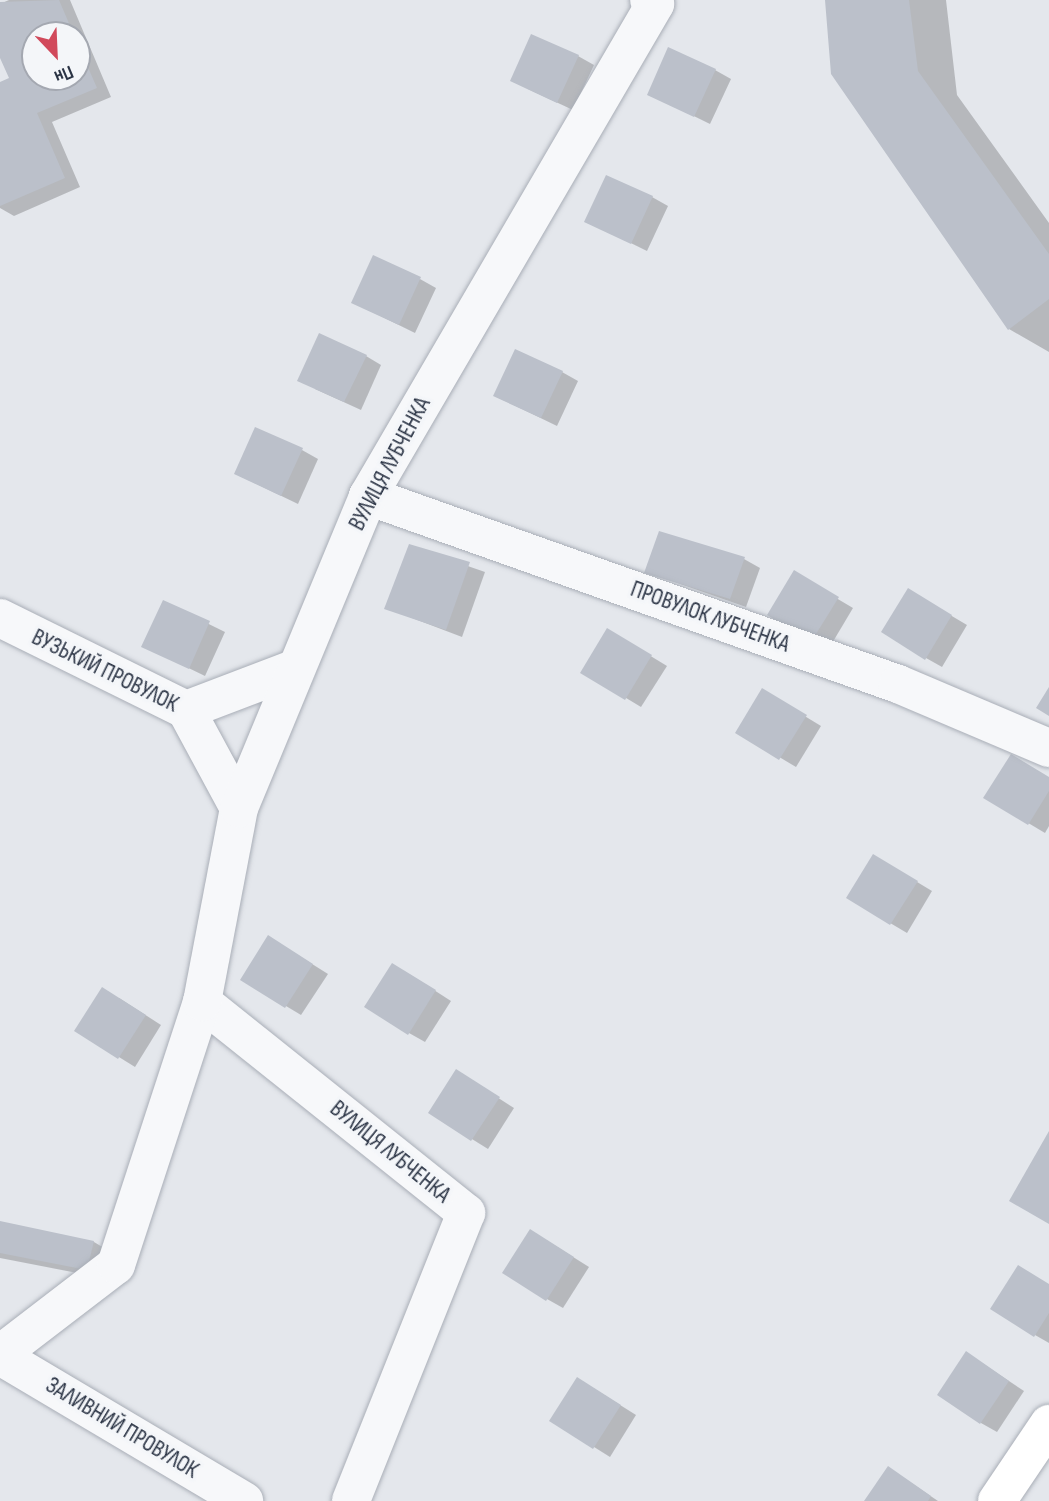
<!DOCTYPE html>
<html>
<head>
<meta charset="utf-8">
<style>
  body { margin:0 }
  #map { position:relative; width:1049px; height:1501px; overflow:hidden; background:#e4e7ec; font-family:"Sofia Sans Condensed",sans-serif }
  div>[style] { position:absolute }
  .shadow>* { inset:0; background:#0003 }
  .building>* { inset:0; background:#bbc0ca }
  .roads { filter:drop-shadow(0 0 2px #a9aeb7) drop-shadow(0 0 2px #a9aeb7) }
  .minor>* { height:38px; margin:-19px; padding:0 19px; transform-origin:19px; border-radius:19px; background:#f7f8fa }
  .major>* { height:38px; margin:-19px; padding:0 19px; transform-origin:19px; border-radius:19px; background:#fff }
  span { translate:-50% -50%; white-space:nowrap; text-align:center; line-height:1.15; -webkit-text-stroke:7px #f4f6f9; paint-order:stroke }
  .street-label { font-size:23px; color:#2b3445 }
  .north { position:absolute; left:21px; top:21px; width:70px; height:70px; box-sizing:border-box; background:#f4f6f9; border:2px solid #a4a8b1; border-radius:50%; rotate:157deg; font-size:19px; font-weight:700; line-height:28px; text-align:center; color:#2b3445 }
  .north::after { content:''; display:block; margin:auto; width:24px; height:32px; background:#d1495b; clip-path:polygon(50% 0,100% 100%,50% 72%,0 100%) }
</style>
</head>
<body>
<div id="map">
  <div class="shadow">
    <i style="clip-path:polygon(evenodd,9px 0,70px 0,111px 97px,52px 122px,80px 187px,14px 216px,0 208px,0 84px,11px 79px,0 53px,0 4px,9px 0,35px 35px,77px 35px,77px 77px,35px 77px,35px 35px)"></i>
    <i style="clip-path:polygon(827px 0,946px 0,957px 95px,1049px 223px,1049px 352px,1009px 329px)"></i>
    <i style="clip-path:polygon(578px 56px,594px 65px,573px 110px,528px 89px)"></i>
    <i style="clip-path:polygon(715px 70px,731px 79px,710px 124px,649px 94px)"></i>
    <i style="clip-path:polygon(652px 197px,668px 206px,647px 251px,586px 221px)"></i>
    <i style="clip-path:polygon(420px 279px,436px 288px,415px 333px,354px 303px)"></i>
    <i style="clip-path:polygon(366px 356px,381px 365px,361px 410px,315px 389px)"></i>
    <i style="clip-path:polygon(562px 372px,578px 381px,557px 426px,495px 396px)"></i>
    <i style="clip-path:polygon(302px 450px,318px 459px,298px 504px,236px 474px)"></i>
    <i style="clip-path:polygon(410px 546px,485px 572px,462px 637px,386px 608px)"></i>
    <i style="clip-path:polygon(744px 559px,760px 568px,746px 607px,646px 572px)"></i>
    <i style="clip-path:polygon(794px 573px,853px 608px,828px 650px,812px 641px)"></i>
    <i style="clip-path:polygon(908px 590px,967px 625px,942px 667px,926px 658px)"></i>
    <i style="clip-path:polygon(164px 602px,225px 632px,205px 676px,143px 646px)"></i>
    <i style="clip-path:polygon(608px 630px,667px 666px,641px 707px,583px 672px)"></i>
    <i style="clip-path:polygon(762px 690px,821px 726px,796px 767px,737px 732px)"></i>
    <i style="clip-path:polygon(1049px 778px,1049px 826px,1045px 833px,986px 798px)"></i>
    <i style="clip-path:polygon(874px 856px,932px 891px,907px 933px,848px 898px)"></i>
    <i style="clip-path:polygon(285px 947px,328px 974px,301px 1015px,286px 1006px)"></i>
    <i style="clip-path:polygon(409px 974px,451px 1001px,425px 1042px,409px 1033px)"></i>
    <i style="clip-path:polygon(119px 998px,161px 1025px,135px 1067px,77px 1031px)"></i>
    <i style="clip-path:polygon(472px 1081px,514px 1108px,488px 1149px,430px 1113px)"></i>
    <i style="clip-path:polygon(0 1223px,94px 1242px,109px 1251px,103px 1278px,0 1258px)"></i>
    <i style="clip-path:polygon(546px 1240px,589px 1267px,563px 1308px,547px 1299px)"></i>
    <i style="clip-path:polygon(1049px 1285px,1049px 1343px,1035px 1335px)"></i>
    <i style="clip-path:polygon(982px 1363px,1024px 1391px,997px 1432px,981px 1423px)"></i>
    <i style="clip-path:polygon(593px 1388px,636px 1415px,610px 1457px,551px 1420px)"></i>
    <i style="clip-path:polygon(904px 1478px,938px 1501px,867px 1501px)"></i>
  </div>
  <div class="building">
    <i style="clip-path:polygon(59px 0,74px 35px,35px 35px,35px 77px,77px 77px,77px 42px,97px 88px,37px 113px,65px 178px,0 206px,0 82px,9px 78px,0 58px,0 2px)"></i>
    <i style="clip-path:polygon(825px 0,909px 0,918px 71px,1049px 254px,1049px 299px,1008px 330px,831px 74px)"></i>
    <i style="clip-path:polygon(531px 34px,579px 55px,557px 103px,510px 81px)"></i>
    <i style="clip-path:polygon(668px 47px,716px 69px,694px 117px,647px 95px)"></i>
    <i style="clip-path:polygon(606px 175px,653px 196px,631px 244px,584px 222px)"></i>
    <i style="clip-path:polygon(373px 255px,421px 277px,399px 325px,351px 303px)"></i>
    <i style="clip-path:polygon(319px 333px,367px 355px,344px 402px,297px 381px)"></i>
    <i style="clip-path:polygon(515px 349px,563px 371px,541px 418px,493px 396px)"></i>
    <i style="clip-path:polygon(255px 427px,303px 448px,281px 496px,234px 474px)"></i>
    <i style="clip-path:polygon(659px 531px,745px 557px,730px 599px,644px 573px)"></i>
    <i style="clip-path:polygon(409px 544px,470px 562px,446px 630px,384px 609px)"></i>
    <i style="clip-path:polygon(794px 570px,839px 597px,811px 642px,767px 615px)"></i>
    <i style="clip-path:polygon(908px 588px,952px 615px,925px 660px,881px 632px)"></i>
    <i style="clip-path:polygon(163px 600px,210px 621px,189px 669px,141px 647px)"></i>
    <i style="clip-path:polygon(607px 628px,652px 655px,625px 700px,580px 673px)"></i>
    <i style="clip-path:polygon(1049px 687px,1049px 716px,1036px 708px)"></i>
    <i style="clip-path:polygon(762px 688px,807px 715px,779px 760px,735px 733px)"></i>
    <i style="clip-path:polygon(1011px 754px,1049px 777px,1049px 791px,1028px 825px,983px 798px)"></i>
    <i style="clip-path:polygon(873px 854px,918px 881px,890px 925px,846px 898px)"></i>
    <i style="clip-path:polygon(268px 935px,313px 964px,285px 1008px,240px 980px)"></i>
    <i style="clip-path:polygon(392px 963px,436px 990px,408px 1035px,364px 1007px)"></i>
    <i style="clip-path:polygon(102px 987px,146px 1015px,118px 1059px,74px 1031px)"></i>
    <i style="clip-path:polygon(456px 1069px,500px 1097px,471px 1141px,428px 1113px)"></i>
    <i style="clip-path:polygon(1049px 1131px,1049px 1224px,1009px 1201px)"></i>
    <i style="clip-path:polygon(0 1221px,94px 1241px,87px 1270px,0 1253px)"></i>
    <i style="clip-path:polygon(530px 1229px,574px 1257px,546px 1301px,502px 1273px)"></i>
    <i style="clip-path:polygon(1018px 1265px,1049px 1284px,1049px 1313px,1034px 1337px,990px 1309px)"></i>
    <i style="clip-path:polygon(966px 1351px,1009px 1381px,980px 1424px,937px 1395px)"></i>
    <i style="clip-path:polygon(577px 1377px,621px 1405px,593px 1449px,549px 1421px)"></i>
    <i style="clip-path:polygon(888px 1466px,931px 1496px,928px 1501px,864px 1501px)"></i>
  </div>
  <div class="roads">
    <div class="minor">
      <i style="left:368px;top:496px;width:562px;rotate:19.53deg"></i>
      <i style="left:898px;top:684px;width:164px;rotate:23deg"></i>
      <i style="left:0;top:618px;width:208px;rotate:26.3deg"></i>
      <i style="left:186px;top:710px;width:111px;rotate:61.6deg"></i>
      <i style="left:186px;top:710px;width:118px;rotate:-20.9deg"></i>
      <i style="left:202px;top:1002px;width:338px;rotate:38.6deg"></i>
      <i style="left:466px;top:1213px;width:310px;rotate:111.8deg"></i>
      <i style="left:0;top:1354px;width:146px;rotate:-37.5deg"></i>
      <i style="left:116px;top:1265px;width:277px;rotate:-71.9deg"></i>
      <i style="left:202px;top:1002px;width:197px;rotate:-79.2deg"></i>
      <i style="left:239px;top:808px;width:338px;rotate:-67.5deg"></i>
      <i style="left:368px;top:496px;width:570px;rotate:-59.74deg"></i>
      <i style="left:655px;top:4px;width:7px;rotate:-146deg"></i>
      <i style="left:0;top:1356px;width:284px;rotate:30.7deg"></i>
    </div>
    <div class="major">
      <i style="left:997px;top:1501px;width:93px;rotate:-56deg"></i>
    </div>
  </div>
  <div class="street-label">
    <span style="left:390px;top:464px;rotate:-62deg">ВУЛИЦЯ ЛУБЧЕНКА</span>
    <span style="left:710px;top:617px;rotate:20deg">ПРОВУЛОК ЛУБЧЕНКА</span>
    <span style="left:105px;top:671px;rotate:26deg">ВУЗЬКИЙ ПРОВУЛОК</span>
    <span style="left:390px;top:1152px;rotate:39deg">ВУЛИЦЯ ЛУБЧЕНКА</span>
    <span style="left:122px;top:1428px;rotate:31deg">ЗАЛИВНИЙ ПРОВУЛОК</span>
  </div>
  <div class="north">Пн</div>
</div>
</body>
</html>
